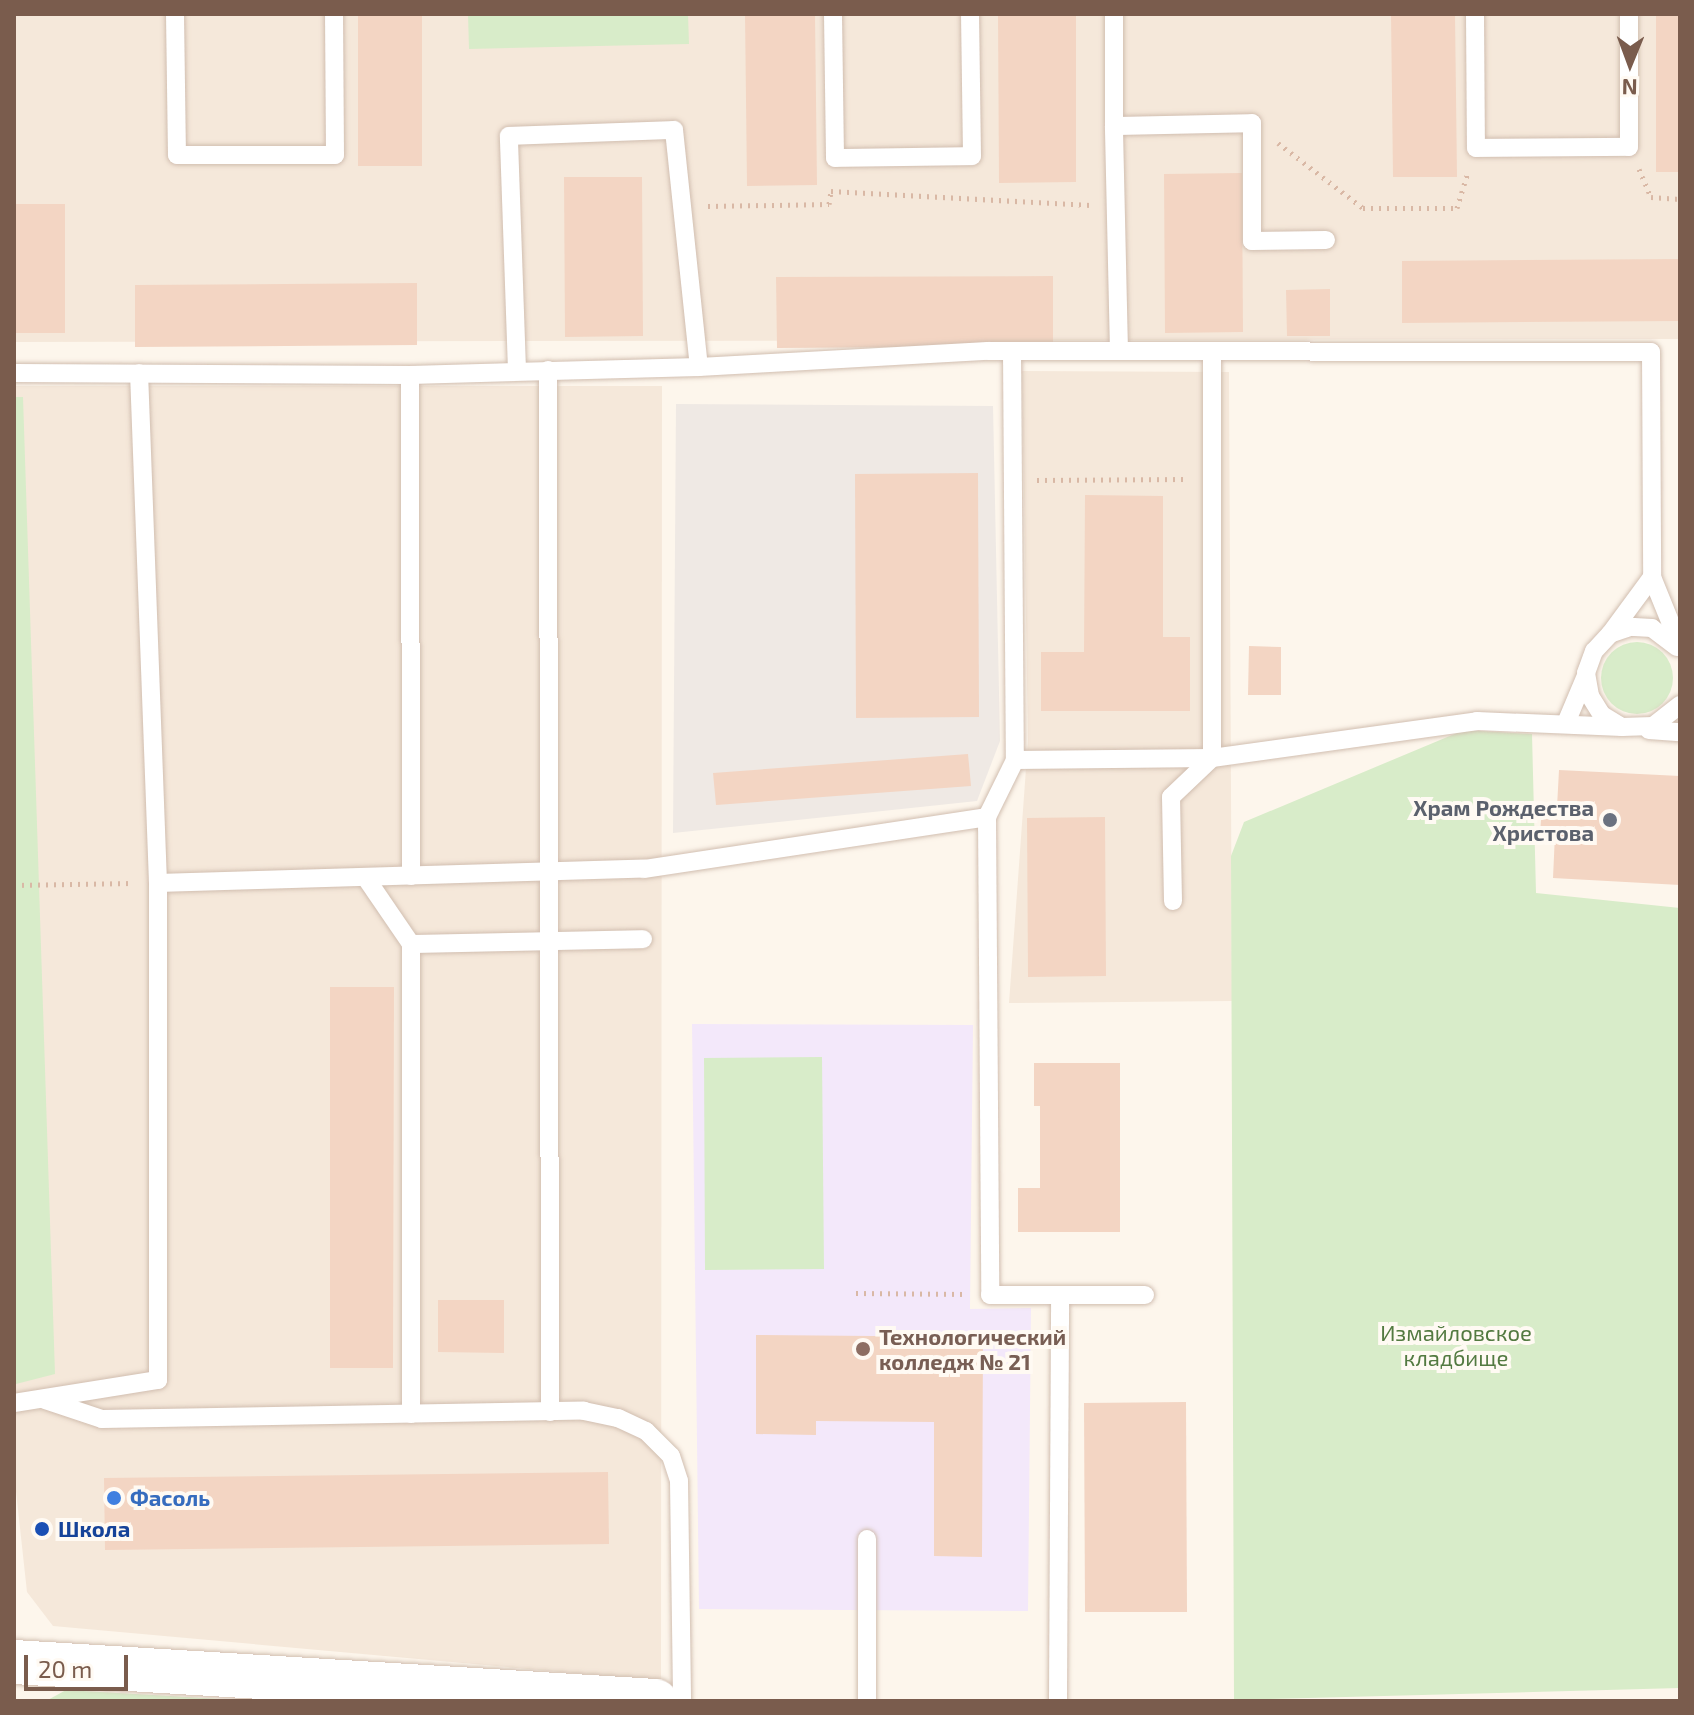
<!DOCTYPE html>
<meta charset="utf-8">
<style>
body{margin:0}
#map{position:relative;width:1694px;height:1715px;overflow:hidden;background:#fdf6ec;font-family:"Exo 2",sans-serif}
div>[style]{position:absolute}
[style*='--x']{left:calc(var(--x)*1px);top:calc(var(--y)*1px);width:calc(var(--w)*1px);rotate:calc(var(--a)*1deg)}
.residential>*{inset:0;background:#f5e8da}
.industrial>*{inset:0;background:#efe9e4}
.education>*{inset:0;background:#f3e8fa}
.green>*{inset:0;background:#d8ecc9}
.round{border-radius:50%}
.building>*{inset:0;background:#f3d5c3}
.path>*{height:5px;margin-top:-2.5px;transform-origin:0;background:repeating-linear-gradient(90deg,#d9b8a5 0 2px,transparent 0 8px)}
.roads{filter:drop-shadow(0 0 2px #d1beb0) drop-shadow(0 0 2px #d1beb0)}
.lane>*{height:18px;margin:-9px;padding:0 9px;transform-origin:9px;border-radius:9px;background:#fff}
.secondary>*{height:44px;margin:-22px;padding:0 22px;transform-origin:22px;border-radius:22px;background:#fff}
.dots>*{width:22px;height:22px;translate:-50% -50%;box-sizing:border-box;border:4px solid #fffaf3;border-radius:50%}
span{translate:-50% -50%;white-space:nowrap;text-align:center;line-height:1.15;-webkit-text-stroke:8px #fffaf3;paint-order:stroke}
.worship-label{font-size:22px;color:#5b616d;font-weight:700}
.right{translate:-100% -50%;text-align:right}
.park-label{font-size:22px;color:#537a41}
.education-label{font-size:22px;color:#785e54;font-weight:700}
.left{translate:0 -50%;text-align:left}
.shop-label{font-size:22px;color:#366cbe;font-weight:700}
.transit-label{font-size:22px;color:#164399;font-weight:700}
.frame{position:absolute;inset:0;border:16px solid #7a5c4d;pointer-events:none}
.north{position:absolute;left:1590px;top:24px;width:80px;height:80px;-webkit-text-stroke:6px #fffaf3;paint-order:stroke;rotate:181deg;font-size:22px;font-weight:700;line-height:32px;text-align:center;color:#7a5c4d}
.north::after{content:'';display:block;margin:auto;width:28px;height:36px;background:#7a5c4d;clip-path:polygon(50% 0,100% 100%,50% 72%,0 100%)}
.scale{position:absolute;left:24px;top:1655px;width:104px;height:36px;box-sizing:border-box;border:4px solid #7a5c4d;border-top:0;padding-left:10px;font-size:24px;line-height:28px;white-space:nowrap;color:#7a5c4d;-webkit-text-stroke:6px #fffaf3;paint-order:stroke}
</style>
<div id="map">
<div class="residential">
<i style="clip-path:polygon(14px 14px,1680px 14px,1680px 339px,14px 342px)"></i>
<i style="clip-path:polygon(1022px 371px,1229px 372px,1232px 1001px,1009px 1003px,1028px 741px)"></i>
<i style="clip-path:polygon(14px 386px,662px 386px,661px 1681px,53px 1626px,27px 1592px,14px 1473px)"></i>
</div>
<div class="industrial">
<i style="clip-path:polygon(676px 404px,993px 406px,1000px 741px,977px 801px,673px 833px)"></i>
</div>
<div class="education">
<i style="clip-path:polygon(692px 1024px,973px 1025px,970px 1309px,1031px 1308px,1028px 1611px,699px 1609px)"></i>
</div>
<div class="green">
<i style="clip-path:polygon(468px 14px,688px 14px,689px 44px,469px 49px)"></i>
<i style="clip-path:polygon(14px 397px,23px 397px,55px 1374px,16px 1384px)"></i>
<i class="round" style="left:1601px;top:642px;width:72px;height:72px"></i>
<i style="clip-path:polygon(1464px 730px,1532px 734px,1536px 893px,1680px 908px,1680px 1688px,1234px 1700px,1231px 856px,1244px 822px)"></i>
<i style="clip-path:polygon(822px 1057px,824px 1269px,705px 1270px,704px 1058px)"></i>
<i style="clip-path:polygon(66px 1690px,258px 1701px,46px 1701px)"></i>
</div>
<div class="building">
<i style="clip-path:polygon(358px 14px,422px 14px,422px 166px,358px 166px)"></i>
<i style="clip-path:polygon(745px 14px,815px 14px,817px 185px,747px 186px)"></i>
<i style="clip-path:polygon(998px 14px,1076px 14px,1076px 182px,999px 183px)"></i>
<i style="clip-path:polygon(1391px 14px,1455px 14px,1457px 177px,1393px 177px)"></i>
<i style="clip-path:polygon(1656px 14px,1680px 14px,1680px 172px,1656px 172px)"></i>
<i style="clip-path:polygon(1242px 173px,1243px 332px,1165px 333px,1164px 174px)"></i>
<i style="clip-path:polygon(564px 177px,642px 177px,643px 336px,565px 337px)"></i>
<i style="clip-path:polygon(14px 204px,65px 204px,65px 333px,14px 333px)"></i>
<i style="clip-path:polygon(1680px 259px,1680px 321px,1402px 323px,1402px 261px)"></i>
<i style="clip-path:polygon(1053px 276px,1053px 346px,777px 348px,776px 277px)"></i>
<i style="clip-path:polygon(417px 283px,417px 345px,135px 347px,135px 285px)"></i>
<i style="clip-path:polygon(1330px 289px,1330px 336px,1287px 336px,1286px 290px)"></i>
<i style="clip-path:polygon(978px 473px,979px 717px,856px 718px,855px 474px)"></i>
<i style="clip-path:polygon(1085px 495px,1163px 496px,1163px 637px,1190px 637px,1190px 711px,1041px 711px,1041px 652px,1084px 652px)"></i>
<i style="clip-path:polygon(1249px 646px,1281px 647px,1281px 695px,1248px 695px)"></i>
<i style="clip-path:polygon(968px 754px,971px 786px,716px 805px,713px 773px)"></i>
<i style="clip-path:polygon(1559px 770px,1680px 776px,1680px 885px,1553px 878px,1555px 834px,1540px 834px,1542px 806px,1557px 807px)"></i>
<i style="clip-path:polygon(1105px 817px,1106px 976px,1028px 977px,1027px 818px)"></i>
<i style="clip-path:polygon(330px 987px,394px 987px,393px 1368px,330px 1368px)"></i>
<i style="clip-path:polygon(1034px 1063px,1120px 1063px,1120px 1232px,1018px 1232px,1018px 1188px,1040px 1188px,1040px 1106px,1034px 1106px)"></i>
<i style="clip-path:polygon(438px 1300px,504px 1300px,504px 1353px,438px 1352px)"></i>
<i style="clip-path:polygon(756px 1335px,983px 1337px,982px 1557px,934px 1556px,934px 1422px,816px 1421px,816px 1435px,756px 1434px)"></i>
<i style="clip-path:polygon(1186px 1402px,1187px 1612px,1085px 1612px,1084px 1403px)"></i>
<i style="clip-path:polygon(608px 1472px,609px 1544px,105px 1550px,104px 1478px)"></i>
</div>
<div class="path">
<i style="--x:1278;--y:143;--w:107;--a:37.4"></i>
<i style="--x:1363;--y:208;--w:94;--a:0"></i>
<i style="--x:1457;--y:208;--w:37;--a:-73"></i>
<i style="--x:1639;--y:169;--w:30;--a:67"></i>
<i style="--x:1651;--y:197;--w:29;--a:4"></i>
<i style="--x:831;--y:191;--w:260;--a:3.1"></i>
<i style="--x:708;--y:206;--w:121;--a:-0.9"></i>
<i style="--x:829;--y:204;--w:13;--a:-81"></i>
<i style="--x:1037;--y:480;--w:150;--a:-0.4"></i>
<i style="--x:14;--y:885;--w:119;--a:-1"></i>
<i style="--x:856;--y:1293;--w:111;--a:0.5"></i>
</div>
<div class="roads">
<div class="lane">
<i style="--x:175;--y:14;--w:141;--a:89.2"></i>
<i style="--x:177;--y:155;--w:158;--a:0"></i>
<i style="--x:335;--y:155;--w:141;--a:-90.4"></i>
<i style="--x:833;--y:14;--w:144;--a:89.2"></i>
<i style="--x:835;--y:158;--w:137;--a:-0.8"></i>
<i style="--x:972;--y:156;--w:142;--a:-90.8"></i>
<i style="--x:1114;--y:14;--w:112;--a:90"></i>
<i style="--x:1475;--y:14;--w:134;--a:89.6"></i>
<i style="--x:1476;--y:148;--w:153;--a:-0.4"></i>
<i style="--x:1629;--y:147;--w:133;--a:-90"></i>
<i style="--x:1012;--y:351;--w:409;--a:89.6"></i>
<i style="--x:1015;--y:760;--w:64;--a:116.2"></i>
<i style="--x:987;--y:817;--w:478;--a:89.6"></i>
<i style="--x:990;--y:1295;--w:155;--a:0"></i>
<i style="--x:1119;--y:351;--w:225;--a:-91.3"></i>
<i style="--x:1114;--y:126;--w:138;--a:-1.2"></i>
<i style="--x:1252;--y:123;--w:118;--a:90"></i>
<i style="--x:1252;--y:241;--w:74;--a:-0.8"></i>
<i style="--x:517;--y:370;--w:234;--a:-92"></i>
<i style="--x:509;--y:136;--w:165;--a:-2.1"></i>
<i style="--x:674;--y:130;--w:238;--a:84"></i>
<i style="--x:548;--y:370;--w:1042;--a:89.89"></i>
<i style="--x:14;--y:373;--w:396;--a:0.3"></i>
<i style="--x:410;--y:375;--w:289;--a:-1.6"></i>
<i style="--x:699;--y:367;--w:289;--a:-3.2"></i>
<i style="--x:988;--y:351;--w:663;--a:0.09"></i>
<i style="--x:1651;--y:352;--w:225;--a:89.7"></i>
<i style="--x:1652;--y:577;--w:74;--a:67.9"></i>
<i style="--x:410;--y:375;--w:501;--a:89.89"></i>
<i style="--x:1610;--y:634;--w:71;--a:-53.6"></i>
<i style="--x:1677;--y:647;--w:31;--a:-143"></i>
<i style="--x:1652;--y:628;--w:22;--a:-177"></i>
<i style="--x:1630;--y:627;--w:21;--a:161"></i>
<i style="--x:1610;--y:634;--w:23;--a:133"></i>
<i style="--x:1594;--y:651;--w:23;--a:110"></i>
<i style="--x:1586;--y:673;--w:23;--a:80"></i>
<i style="--x:1590;--y:696;--w:22;--a:58"></i>
<i style="--x:1602;--y:715;--w:23;--a:31"></i>
<i style="--x:1622;--y:727;--w:31;--a:-2"></i>
<i style="--x:1653;--y:726;--w:34;--a:-38"></i>
<i style="--x:1566;--y:723;--w:49;--a:-67.1"></i>
<i style="--x:1649;--y:730;--w:31;--a:4"></i>
<i style="--x:1015;--y:760;--w:197;--a:-0.6"></i>
<i style="--x:1212;--y:758;--w:268;--a:-7.9"></i>
<i style="--x:1477;--y:721;--w:145;--a:2.4"></i>
<i style="--x:366;--y:878;--w:80;--a:55.7"></i>
<i style="--x:411;--y:944;--w:470;--a:90"></i>
<i style="--x:158;--y:883;--w:486;--a:-1.7"></i>
<i style="--x:644;--y:869;--w:347;--a:-8.6"></i>
<i style="--x:1173;--y:901;--w:104;--a:-91.1"></i>
<i style="--x:1171;--y:797;--w:57;--a:-43.6"></i>
<i style="--x:1212;--y:758;--w:406;--a:-90"></i>
<i style="--x:411;--y:944;--w:232;--a:-1.2"></i>
<i style="--x:45;--y:1400;--w:60;--a:18.4"></i>
<i style="--x:102;--y:1419;--w:482;--a:-1"></i>
<i style="--x:584;--y:1411;--w:35;--a:12"></i>
<i style="--x:618;--y:1418;--w:31;--a:25"></i>
<i style="--x:646;--y:1431;--w:35;--a:45"></i>
<i style="--x:671;--y:1456;--w:26;--a:72"></i>
<i style="--x:679;--y:1481;--w:220;--a:89.2"></i>
<i style="--x:14;--y:1403;--w:146;--a:-9.1"></i>
<i style="--x:158;--y:1380;--w:497;--a:-90"></i>
<i style="--x:158;--y:883;--w:510;--a:-92.13"></i>
<i style="--x:867;--y:1701;--w:162;--a:-90"></i>
<i style="--x:1058;--y:1701;--w:406;--a:-89.7"></i>
</div>
<div class="secondary">
<i style="--x:14;--y:1662;--w:643;--a:3.48"></i>
</div>
</div>
<div class="dots">
<i style="left:1610px;top:820px;background:#6b7280"></i>
<i style="left:863px;top:1349px;background:#8d6e63"></i>
<i style="left:114px;top:1498px;background:#3f7fe0"></i>
<i style="left:42px;top:1529px;background:#1a4fb4"></i>
</div>
<div class="worship-label">
<span class="right" style="left:1594px;top:820px">Храм Рождества<br>Христова</span>
</div>
<div class="park-label">
<span style="left:1456px;top:1345px">Измайловское<br>кладбище</span>
</div>
<div class="education-label">
<span class="left" style="left:879px;top:1349px">Технологический<br>колледж № 21</span>
</div>
<div class="shop-label">
<span class="left" style="left:130px;top:1498px">Фасоль</span>
</div>
<div class="transit-label">
<span class="left" style="left:58px;top:1529px">Школа</span>
</div>
<div class="frame"></div>
<div class="north">N</div>
<div class="scale">20 m</div>
</div>
